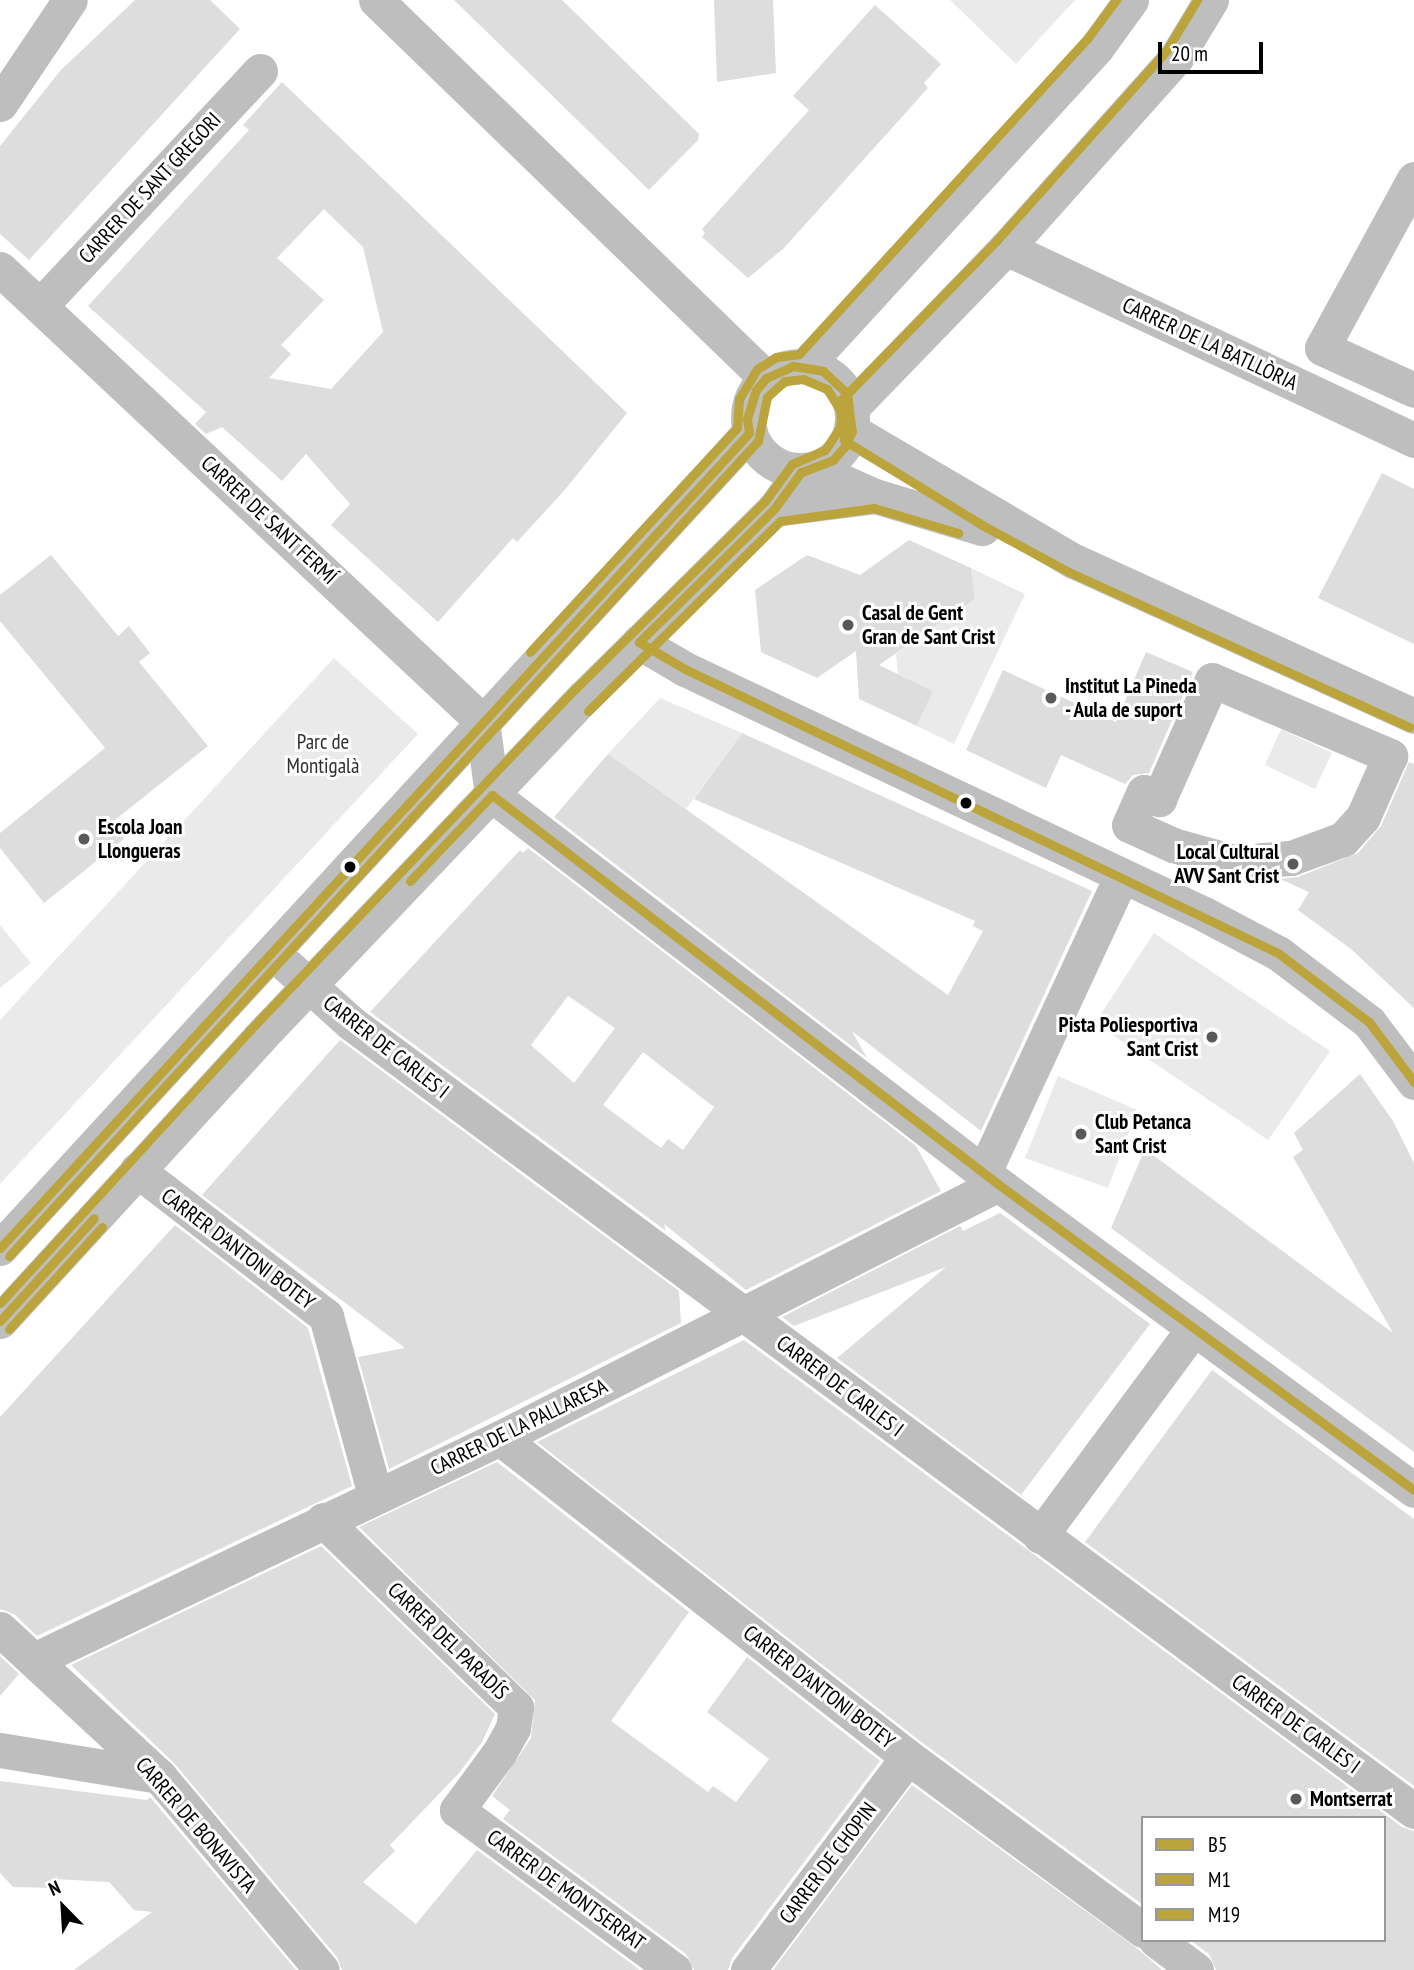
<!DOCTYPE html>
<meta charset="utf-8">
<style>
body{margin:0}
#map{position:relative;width:1414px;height:1970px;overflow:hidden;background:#fff;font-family:"PT Sans Narrow",sans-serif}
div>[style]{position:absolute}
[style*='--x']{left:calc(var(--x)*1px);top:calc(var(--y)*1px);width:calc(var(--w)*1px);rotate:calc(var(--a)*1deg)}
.green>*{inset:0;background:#eaeaea}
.building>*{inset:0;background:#ddd}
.minor>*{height:35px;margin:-17.5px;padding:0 17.5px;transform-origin:17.5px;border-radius:17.5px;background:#bebebe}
.minor>.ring{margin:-17.5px;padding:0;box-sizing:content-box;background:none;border:35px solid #bebebe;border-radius:50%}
.bus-1>*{height:9px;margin:-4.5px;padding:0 4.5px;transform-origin:4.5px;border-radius:4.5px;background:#bba43b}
.bus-2>*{height:9px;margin:-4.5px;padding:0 4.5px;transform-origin:4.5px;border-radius:4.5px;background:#bba43b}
.bus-3>*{height:9px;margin:-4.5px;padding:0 4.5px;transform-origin:4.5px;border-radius:4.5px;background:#bba43b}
.dots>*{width:19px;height:19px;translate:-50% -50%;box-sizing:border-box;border:4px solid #fff;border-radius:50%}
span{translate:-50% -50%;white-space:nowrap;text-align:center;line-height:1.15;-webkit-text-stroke:6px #fff;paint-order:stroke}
.street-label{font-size:21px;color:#000}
.poi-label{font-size:21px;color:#000;font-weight:700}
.left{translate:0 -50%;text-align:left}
.right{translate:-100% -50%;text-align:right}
.park-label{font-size:21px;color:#303030}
.legend{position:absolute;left:1141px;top:1816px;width:245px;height:126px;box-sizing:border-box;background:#fff;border:2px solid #999;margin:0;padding:9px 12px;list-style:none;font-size:21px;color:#000}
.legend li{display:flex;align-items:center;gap:14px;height:35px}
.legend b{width:35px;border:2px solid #999}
.north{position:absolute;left:28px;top:1872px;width:70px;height:70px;-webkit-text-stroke:5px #fff;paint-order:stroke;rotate:336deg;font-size:19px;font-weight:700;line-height:28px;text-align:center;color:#000}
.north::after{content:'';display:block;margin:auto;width:24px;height:32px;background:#000;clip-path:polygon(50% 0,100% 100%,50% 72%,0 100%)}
.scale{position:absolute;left:1158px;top:42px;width:105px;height:32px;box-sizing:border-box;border:4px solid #000;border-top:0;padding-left:9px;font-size:21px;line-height:24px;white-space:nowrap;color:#000;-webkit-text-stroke:5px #fff;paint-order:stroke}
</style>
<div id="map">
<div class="green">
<i style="clip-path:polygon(950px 0,1075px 0,1016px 64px)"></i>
<i style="clip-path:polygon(971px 568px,1025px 594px,954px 744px,917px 726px,933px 691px,898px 674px,896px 654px,975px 599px)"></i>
<i style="clip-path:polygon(334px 658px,418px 734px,0 1184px,0 1020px)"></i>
<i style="clip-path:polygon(660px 698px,742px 733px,686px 809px,608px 754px)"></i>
<i style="clip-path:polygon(1281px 729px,1332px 753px,1315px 789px,1265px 765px)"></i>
<i style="clip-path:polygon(0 925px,31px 963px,0 988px)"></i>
<i style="clip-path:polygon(1154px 933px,1330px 1051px,1268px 1140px,1095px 1023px)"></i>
<i style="clip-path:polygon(1058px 1076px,1137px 1110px,1108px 1188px,1025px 1158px)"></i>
</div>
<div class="building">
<i style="clip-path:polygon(135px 0,210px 0,240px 29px,29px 260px,0 234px,0 146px,61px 70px)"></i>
<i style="clip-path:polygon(454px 0,562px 0,699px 134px,698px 140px,649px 190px)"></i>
<i style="clip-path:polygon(714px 0,773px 0,776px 73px,717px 82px)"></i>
<i style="clip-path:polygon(875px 5px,941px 64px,924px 83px,928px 88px,784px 248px,748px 278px,702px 237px,705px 233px,702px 229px,809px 110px,793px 96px)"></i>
<i style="clip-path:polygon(evenodd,282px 82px,627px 413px,563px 492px,517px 542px,513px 538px,438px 622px,331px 525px,350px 504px,306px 454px,282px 481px,222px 427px,206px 434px,195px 424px,206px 412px,88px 306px,249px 130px,243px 125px,282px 82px,324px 209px,363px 247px,383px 332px,331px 389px,269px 378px,291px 354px,281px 345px,324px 300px,277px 258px,324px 209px)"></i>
<i style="clip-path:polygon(1382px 473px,1414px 489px,1414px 644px,1318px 598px)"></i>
<i style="clip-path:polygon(909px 540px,971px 568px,975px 599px,879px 665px,933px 691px,917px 726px,859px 699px,856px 651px,817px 678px,761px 652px,755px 590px,807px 555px,860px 575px)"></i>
<i style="clip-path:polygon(51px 555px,118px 636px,129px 626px,150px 653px,139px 662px,208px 746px,111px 823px,124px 839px,44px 903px,0 848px,0 833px,105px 748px,0 621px,0 595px)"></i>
<i style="clip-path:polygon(1146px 652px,1193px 672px,1149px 773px,1133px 775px,1125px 784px,1061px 755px,1046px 788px,966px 750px,1003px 670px,1116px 722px)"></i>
<i style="clip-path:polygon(742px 733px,1092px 891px,981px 1131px,852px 1031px,867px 1058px,554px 817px,608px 754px,948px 995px,983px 931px,973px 926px,975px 921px,694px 799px)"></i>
<i style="clip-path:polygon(1409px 762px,1414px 764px,1414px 1008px,1351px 949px,1298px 910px,1309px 892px,1280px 879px,1298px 877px,1358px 853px,1381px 826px)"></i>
<i style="clip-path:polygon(evenodd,528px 848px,916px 1146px,941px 1191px,746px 1290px,664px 1224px,666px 1231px,370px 1012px,520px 850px,523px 853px,528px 848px,568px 996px,615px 1028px,574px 1083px,531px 1045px,568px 996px,528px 848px,643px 1052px,714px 1107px,683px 1150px,668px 1139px,661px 1148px,603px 1105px,643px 1052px)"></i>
<i style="clip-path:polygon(340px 1040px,679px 1291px,681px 1323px,389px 1469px,358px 1357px,405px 1348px,202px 1195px)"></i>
<i style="clip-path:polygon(1360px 1074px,1393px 1121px,1414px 1163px,1414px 1452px,1111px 1228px,1145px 1149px,1393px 1333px,1293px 1157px,1303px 1150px,1294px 1133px)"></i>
<i style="clip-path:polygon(1000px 1213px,1150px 1324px,1021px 1495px,837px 1358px,946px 1267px,794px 1326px,782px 1317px,960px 1226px,963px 1231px)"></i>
<i style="clip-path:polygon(175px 1225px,308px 1328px,352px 1486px,37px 1636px,14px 1614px,0 1609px,0 1417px)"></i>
<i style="clip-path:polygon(744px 1340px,1402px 1827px,1414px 1831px,1414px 1970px,1216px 1970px,1209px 1954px,1190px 1940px,1384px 1940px,1384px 1818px,1143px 1818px,1143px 1905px,920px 1741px,537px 1442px)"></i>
<i style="clip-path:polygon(1212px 1370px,1414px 1519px,1414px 1786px,1085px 1542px)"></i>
<i style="clip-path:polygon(497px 1462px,689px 1612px,611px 1721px,708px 1792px,713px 1786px,736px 1802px,769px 1759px,707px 1712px,747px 1657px,880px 1761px,732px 1958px,728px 1970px,694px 1970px,686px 1954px,503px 1819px,510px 1810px,492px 1796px,531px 1738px,535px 1700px,359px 1527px)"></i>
<i style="clip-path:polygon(321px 1546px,495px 1714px,482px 1742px,460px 1772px,390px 1845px,395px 1851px,363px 1882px,416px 1924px,477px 1850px,640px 1970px,342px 1970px,337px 1957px,174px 1763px,71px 1665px)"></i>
<i style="clip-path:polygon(0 1656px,19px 1674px,0 1696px)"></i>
<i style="clip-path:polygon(0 1781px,147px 1800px,150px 1797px,296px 1970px,74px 1970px,152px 1912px,134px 1910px,109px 1882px,54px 1879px,54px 1888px,13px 1887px,0 1873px)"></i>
<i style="clip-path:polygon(912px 1785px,1138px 1949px,1162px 1970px,773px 1970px)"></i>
</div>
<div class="minor">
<i style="--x:376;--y:0;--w:543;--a:44.1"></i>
<i style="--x:0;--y:104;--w:125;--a:-56.1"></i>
<i style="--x:1414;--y:179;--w:192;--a:118.6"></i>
<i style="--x:1322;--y:348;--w:101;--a:24.5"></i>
<i style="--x:1006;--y:248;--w:451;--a:25.2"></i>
<i style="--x:0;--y:269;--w:661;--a:43.16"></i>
<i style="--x:482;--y:721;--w:75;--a:82.3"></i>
<i style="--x:40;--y:306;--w:322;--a:-46.9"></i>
<i class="ring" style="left:748px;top:366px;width:69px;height:69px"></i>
<i style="--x:805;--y:366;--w:432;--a:-47.5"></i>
<i style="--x:1097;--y:47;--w:58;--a:-54.1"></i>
<i style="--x:852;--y:407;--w:221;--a:-45.9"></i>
<i style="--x:1006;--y:248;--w:255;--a:-48.2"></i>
<i style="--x:1176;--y:58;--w:68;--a:-58.9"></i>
<i style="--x:852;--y:431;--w:257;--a:30.4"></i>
<i style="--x:1074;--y:561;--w:374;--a:24.5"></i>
<i style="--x:814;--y:469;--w:67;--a:23.9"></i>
<i style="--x:875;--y:496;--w:112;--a:16.7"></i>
<i style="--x:774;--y:509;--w:102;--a:-7.3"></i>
<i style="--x:639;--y:642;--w:53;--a:30.4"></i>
<i style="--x:685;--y:669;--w:574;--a:25.27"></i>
<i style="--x:1204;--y:914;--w:84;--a:27.8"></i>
<i style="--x:1278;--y:953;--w:114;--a:37.2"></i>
<i style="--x:1369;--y:1022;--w:75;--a:53.1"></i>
<i style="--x:1212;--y:680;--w:194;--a:23.1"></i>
<i style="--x:1390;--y:756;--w:67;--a:113.9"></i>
<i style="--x:1363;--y:817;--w:30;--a:132"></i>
<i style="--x:1343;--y:839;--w:55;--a:159.9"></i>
<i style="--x:1291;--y:858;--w:29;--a:176"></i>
<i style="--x:1262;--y:860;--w:10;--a:127"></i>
<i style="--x:1256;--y:868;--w:86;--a:-164.5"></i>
<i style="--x:1173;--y:845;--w:48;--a:-155.6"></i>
<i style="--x:1129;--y:825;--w:36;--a:-66"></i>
<i style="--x:1144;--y:792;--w:17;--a:25"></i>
<i style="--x:1159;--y:799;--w:130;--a:-66"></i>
<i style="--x:492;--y:795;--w:638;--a:37.55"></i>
<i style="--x:998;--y:1184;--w:516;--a:36.34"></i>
<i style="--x:273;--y:953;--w:105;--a:41.9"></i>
<i style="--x:351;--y:1023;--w:1323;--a:36.55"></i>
<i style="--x:137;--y:1170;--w:239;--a:37.7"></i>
<i style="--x:326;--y:1316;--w:186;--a:74.7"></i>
<i style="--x:985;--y:1170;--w:323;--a:-65.1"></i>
<i style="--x:0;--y:1248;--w:1107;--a:-47.42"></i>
<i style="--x:0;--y:1321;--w:384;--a:-47.5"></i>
<i style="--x:259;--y:1038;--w:471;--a:-46.4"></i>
<i style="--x:584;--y:697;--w:267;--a:-44.7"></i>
<i style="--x:774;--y:509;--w:46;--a:-53.9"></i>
<i style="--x:500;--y:1438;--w:518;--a:38.02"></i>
<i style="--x:908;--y:1757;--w:292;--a:36.4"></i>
<i style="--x:323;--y:1520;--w:269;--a:44.1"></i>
<i style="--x:516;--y:1707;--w:21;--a:98"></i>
<i style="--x:513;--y:1728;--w:29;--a:119"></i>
<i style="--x:499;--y:1753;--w:71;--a:126.4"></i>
<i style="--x:457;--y:1810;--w:270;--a:36.4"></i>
<i style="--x:1040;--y:1536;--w:259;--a:-53.5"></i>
<i style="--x:0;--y:1629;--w:217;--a:42.8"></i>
<i style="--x:159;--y:1776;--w:253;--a:50"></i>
<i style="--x:34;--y:1660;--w:516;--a:-25.47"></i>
<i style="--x:500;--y:1438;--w:559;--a:-27.02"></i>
<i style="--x:0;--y:1750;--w:161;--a:9.3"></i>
<i style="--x:1156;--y:1940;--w:50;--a:36.9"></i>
<i style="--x:748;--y:1970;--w:266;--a:-53.1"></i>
</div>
<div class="bus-1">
<i style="--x:410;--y:881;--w:119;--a:-46.4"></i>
<i style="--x:492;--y:795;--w:638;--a:37.55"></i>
<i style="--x:998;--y:1184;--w:516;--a:36.34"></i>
<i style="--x:0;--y:1248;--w:1107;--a:-47.42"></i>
<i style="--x:749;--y:433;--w:14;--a:-98"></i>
<i style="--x:747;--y:419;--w:30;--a:-73"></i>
<i style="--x:756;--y:390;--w:16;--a:-50"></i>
<i style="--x:766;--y:378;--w:30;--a:-24"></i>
<i style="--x:793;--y:366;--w:30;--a:9"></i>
<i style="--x:823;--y:371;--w:33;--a:43"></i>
<i style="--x:847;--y:393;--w:38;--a:83"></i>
<i style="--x:852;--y:431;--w:17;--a:115"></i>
<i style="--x:845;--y:446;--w:18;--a:131"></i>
<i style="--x:833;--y:460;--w:34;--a:159"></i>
<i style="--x:801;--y:472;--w:46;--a:126.1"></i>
<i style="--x:774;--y:509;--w:190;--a:135.4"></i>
<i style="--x:639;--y:642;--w:53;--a:30.4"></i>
<i style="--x:685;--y:669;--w:657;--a:25.59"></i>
<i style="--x:1278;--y:953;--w:114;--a:37.2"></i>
<i style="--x:1369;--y:1022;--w:75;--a:53.1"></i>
<i style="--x:0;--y:1321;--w:139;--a:-47.6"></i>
</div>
<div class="bus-2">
<i style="--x:588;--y:711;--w:270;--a:-44.7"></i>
<i style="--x:780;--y:521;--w:95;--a:-7.9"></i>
<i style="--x:874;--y:508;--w:88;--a:16.6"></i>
<i style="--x:9;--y:1256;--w:1107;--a:-47.42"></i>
<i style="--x:758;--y:441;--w:45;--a:-78.4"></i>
<i style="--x:767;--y:397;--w:24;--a:-42"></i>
<i style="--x:785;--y:381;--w:18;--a:-6"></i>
<i style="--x:803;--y:379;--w:26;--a:23"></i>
<i style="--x:827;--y:389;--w:25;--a:58"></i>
<i style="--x:840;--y:410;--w:30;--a:82"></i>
<i style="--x:844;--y:440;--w:162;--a:31.6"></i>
<i style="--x:982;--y:525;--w:99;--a:28.4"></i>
<i style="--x:1069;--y:572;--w:374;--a:24.5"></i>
<i style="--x:9;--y:1329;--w:138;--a:-47.6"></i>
</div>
<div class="bus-3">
<i style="--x:530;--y:652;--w:305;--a:-47.3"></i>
<i style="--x:737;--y:428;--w:29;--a:-86"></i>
<i style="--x:739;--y:399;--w:35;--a:-59"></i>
<i style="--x:757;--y:369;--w:22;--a:-32"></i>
<i style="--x:776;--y:357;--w:23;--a:-7"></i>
<i style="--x:799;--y:354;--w:427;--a:-47.6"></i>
<i style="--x:1087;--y:39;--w:49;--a:-53.4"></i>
<i style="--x:0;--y:1303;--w:370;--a:-47.5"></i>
<i style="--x:250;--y:1030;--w:471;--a:-46.4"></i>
<i style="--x:575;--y:689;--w:267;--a:-44.7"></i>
<i style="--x:765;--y:501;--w:46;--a:-53.9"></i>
<i style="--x:792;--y:464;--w:36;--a:-23"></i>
<i style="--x:825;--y:450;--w:27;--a:-57"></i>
<i style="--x:840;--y:427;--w:28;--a:-86"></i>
<i style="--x:842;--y:399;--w:222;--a:-45.7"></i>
<i style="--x:997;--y:240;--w:254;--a:-48.2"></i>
<i style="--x:1166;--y:51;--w:60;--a:-58.7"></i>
</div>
<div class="dots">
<i style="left:848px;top:625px;background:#595959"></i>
<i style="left:1051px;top:698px;background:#595959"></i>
<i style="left:966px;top:803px;background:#000"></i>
<i style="left:84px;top:839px;background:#595959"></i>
<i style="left:1293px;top:864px;background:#595959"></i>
<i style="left:350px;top:867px;background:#000"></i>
<i style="left:1212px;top:1037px;background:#595959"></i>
<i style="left:1081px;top:1134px;background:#595959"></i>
<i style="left:1296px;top:1799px;background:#595959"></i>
</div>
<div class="street-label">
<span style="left:150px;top:188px;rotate:-47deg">CARRER DE SANT GREGORI</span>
<span style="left:1210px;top:344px;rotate:25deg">CARRER DE LA BATLLÒRIA</span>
<span style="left:269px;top:520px;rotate:43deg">CARRER DE SANT FERMÍ</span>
<span style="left:386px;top:1047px;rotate:38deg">CARRER DE CARLES I</span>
<span style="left:238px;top:1249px;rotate:37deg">CARRER D'ANTONI BOTEY</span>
<span style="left:840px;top:1386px;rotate:37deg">CARRER DE CARLES I</span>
<span style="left:519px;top:1427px;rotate:-26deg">CARRER DE LA PALLARESA</span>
<span style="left:448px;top:1641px;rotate:44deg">CARRER DEL PARADÍS</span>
<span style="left:819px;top:1687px;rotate:38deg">CARRER D'ANTONI BOTEY</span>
<span style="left:1296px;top:1724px;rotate:36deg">CARRER DE CARLES I</span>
<span style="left:196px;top:1825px;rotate:49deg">CARRER DE BONAVISTA</span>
<span style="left:828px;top:1863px;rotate:-53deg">CARRER DE CHOPIN</span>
<span style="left:566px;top:1890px;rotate:36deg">CARRER DE MONTSERRAT</span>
</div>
<div class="poi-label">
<span class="left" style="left:862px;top:625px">Casal de Gent<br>Gran de Sant Crist</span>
<span class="left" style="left:1065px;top:698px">Institut La Pineda<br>- Aula de suport</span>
<span class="left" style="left:98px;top:839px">Escola Joan<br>Llongueras</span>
<span class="right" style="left:1279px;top:864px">Local Cultural<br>AVV Sant Crist</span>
<span class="right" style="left:1198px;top:1037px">Pista Poliesportiva<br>Sant Crist</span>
<span class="left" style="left:1095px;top:1134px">Club Petanca<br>Sant Crist</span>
<span class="left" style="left:1310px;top:1799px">Montserrat</span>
</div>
<div class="park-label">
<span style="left:323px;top:754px">Parc de<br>Montigalà</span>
</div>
<ul class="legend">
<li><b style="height:9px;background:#bba43b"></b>B5</li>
<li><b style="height:9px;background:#bba43b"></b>M1</li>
<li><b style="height:9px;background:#bba43b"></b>M19</li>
</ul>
<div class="north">N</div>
<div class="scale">20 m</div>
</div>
